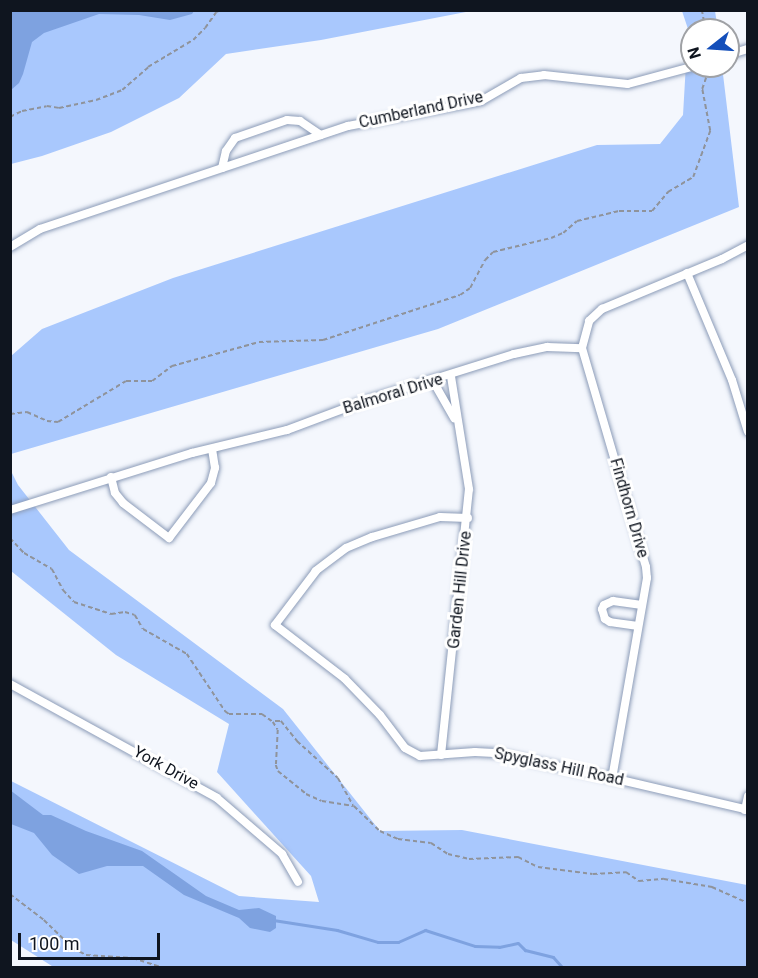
<!DOCTYPE html>
<style>
body{margin:0}
#map{position:relative;width:758px;height:978px;overflow:hidden;background:#f4f7fd;font-family:Roboto,sans-serif}
div>[style]{position:absolute}
[style*='--x']{left:calc(var(--x)*1px);top:calc(var(--y)*1px);width:calc(var(--w)*1px);rotate:calc(var(--a)*1deg)}
.green>*{inset:0;background:#a9c8fd}
.water>*{inset:0;background:#7ea2e0}
.stream>*{height:3px;margin:-1.5px;padding:0 1.5px;transform-origin:1.5px;border-radius:1.5px;background:#7ea2e0}
.path>*{height:1.5px;margin-top:-0.75px;transform-origin:0;background:repeating-linear-gradient(90deg,#8f939b 0 4.5px,transparent 0 7.5px)}
.roads{filter:drop-shadow(0 0 2px #8c9cb8) drop-shadow(0 0 2px #8c9cb8)}
.minor>*{height:8px;margin:-4px;padding:0 4px;transform-origin:4px;border-radius:4px;background:#fff}
span{translate:-50% -50%;white-space:nowrap;text-align:center;line-height:1.15;-webkit-text-stroke:6px #fff;paint-order:stroke}
.street-label{font-size:16px;color:#0f151f}
.frame{position:absolute;inset:0;border:12px solid #0f151f;pointer-events:none}
.north{position:absolute;left:680px;top:18px;width:60px;height:60px;box-sizing:border-box;background:#fff;border:2px solid #9fa1a5;border-radius:50%;rotate:253deg;font-size:16px;font-weight:700;line-height:24px;text-align:center;color:#0f151f}
.north::after{content:'';display:block;margin:auto;width:21px;height:27px;background:#134eba;clip-path:polygon(50% 0,100% 100%,50% 72%,0 100%)}
.scale{position:absolute;left:18px;top:933px;width:142px;height:27px;box-sizing:border-box;border:3px solid #0f151f;border-top:0;padding-left:8px;font-size:18px;line-height:21px;white-space:nowrap;color:#0f151f;-webkit-text-stroke:4px #fff;paint-order:stroke}
</style>
<div id="map">
<div class="green">
<i style="clip-path:polygon(10px 11px,471px 11px,321px 40px,226px 54px,179px 98px,111px 132px,42px 156px,11px 164px)"></i>
<i style="clip-path:polygon(682px 11px,715px 11px,718px 30px,692px 30px,692px 66px,722px 66px,739px 207px,438px 329px,11px 454px,11px 356px,42px 329px,173px 278px,597px 145px,660px 144px,683px 115px,688px 29px)"></i>
<i style="clip-path:polygon(11px 471px,18px 485px,69px 550px,283px 709px,380px 831px,462px 830px,747px 885px,747px 967px,55px 968px,11px 940px,11px 781px,239px 896px,319px 902px,311px 876px,217px 772px,229px 724px,116px 655px,11px 571px)"></i>
</div>
<div class="water">
<i style="clip-path:polygon(11px 10px,194px 10px,194px 11px,192px 14px,170px 20px,139px 15px,99px 14px,44px 33px,32px 42px,23px 74px,19px 83px,11px 90px)"></i>
<i style="clip-path:polygon(10px 790px,43px 815px,51px 815px,86px 831px,142px 851px,206px 896px,239px 910px,259px 908px,276px 916px,276px 928px,270px 932px,250px 928px,239px 918px,184px 895px,143px 866px,107px 866px,79px 874px,52px 855px,34px 833px,11px 824px)"></i>
</div>
<div class="stream">
<i style="--x:273;--y:920;--w:65;--a:8.9"></i>
<i style="--x:337;--y:930;--w:43;--a:16.3"></i>
<i style="--x:378;--y:942;--w:20;--a:0"></i>
<i style="--x:398;--y:942;--w:30;--a:-24"></i>
<i style="--x:425;--y:930;--w:52;--a:17.7"></i>
<i style="--x:475;--y:946;--w:24;--a:2"></i>
<i style="--x:499;--y:947;--w:19;--a:-12"></i>
<i style="--x:518;--y:943;--w:10;--a:45"></i>
<i style="--x:525;--y:950;--w:29;--a:14"></i>
<i style="--x:553;--y:957;--w:15;--a:48"></i>
</div>
<div class="path">
<i style="--x:702;--y:10;--w:20;--a:79"></i>
<i style="--x:10;--y:117;--w:13;--a:-27"></i>
<i style="--x:22;--y:111;--w:25;--a:-11"></i>
<i style="--x:47;--y:106;--w:12;--a:9"></i>
<i style="--x:59;--y:108;--w:38;--a:-12"></i>
<i style="--x:96;--y:100;--w:28;--a:-21"></i>
<i style="--x:122;--y:90;--w:35;--a:-41"></i>
<i style="--x:148;--y:67;--w:52;--a:-31"></i>
<i style="--x:193;--y:40;--w:17;--a:-45"></i>
<i style="--x:205;--y:28;--w:19;--a:-55"></i>
<i style="--x:216;--y:12;--w:5;--a:-22"></i>
<i style="--x:10;--y:414;--w:17;--a:-7"></i>
<i style="--x:27;--y:412;--w:22;--a:24"></i>
<i style="--x:47;--y:421;--w:11;--a:5"></i>
<i style="--x:58;--y:422;--w:79;--a:-31.1"></i>
<i style="--x:126;--y:381;--w:26;--a:0"></i>
<i style="--x:152;--y:381;--w:25;--a:-37"></i>
<i style="--x:172;--y:366;--w:90;--a:-15.4"></i>
<i style="--x:259;--y:342;--w:64;--a:-1.8"></i>
<i style="--x:323;--y:340;--w:144;--a:-18.2"></i>
<i style="--x:460;--y:295;--w:12;--a:-35"></i>
<i style="--x:470;--y:288;--w:32;--a:-62"></i>
<i style="--x:485;--y:260;--w:11;--a:-45"></i>
<i style="--x:493;--y:252;--w:60;--a:-13.6"></i>
<i style="--x:551;--y:238;--w:13;--a:-23"></i>
<i style="--x:563;--y:233;--w:18;--a:-41"></i>
<i style="--x:577;--y:221;--w:43;--a:-13.4"></i>
<i style="--x:619;--y:211;--w:33;--a:0"></i>
<i style="--x:652;--y:211;--w:25;--a:-50"></i>
<i style="--x:668;--y:192;--w:29;--a:-31"></i>
<i style="--x:693;--y:177;--w:49;--a:-69.7"></i>
<i style="--x:710;--y:131;--w:43;--a:-100.8"></i>
<i style="--x:702;--y:89;--w:24;--a:-71"></i>
<i style="--x:10;--y:538;--w:21;--a:47"></i>
<i style="--x:24;--y:553;--w:32;--a:30"></i>
<i style="--x:52;--y:569;--w:24;--a:62"></i>
<i style="--x:63;--y:590;--w:16;--a:47"></i>
<i style="--x:74;--y:602;--w:39;--a:18"></i>
<i style="--x:111;--y:614;--w:14;--a:-8"></i>
<i style="--x:125;--y:612;--w:10;--a:17"></i>
<i style="--x:135;--y:615;--w:16;--a:60"></i>
<i style="--x:143;--y:629;--w:51;--a:29.6"></i>
<i style="--x:187;--y:654;--w:69;--a:56.3"></i>
<i style="--x:225;--y:711;--w:5;--a:37"></i>
<i style="--x:229;--y:714;--w:33;--a:0"></i>
<i style="--x:262;--y:714;--w:14;--a:36"></i>
<i style="--x:273;--y:722;--w:9;--a:58"></i>
<i style="--x:278;--y:730;--w:35;--a:93"></i>
<i style="--x:276;--y:765;--w:6;--a:72"></i>
<i style="--x:278;--y:771;--w:36;--a:39"></i>
<i style="--x:306;--y:794;--w:17;--a:24"></i>
<i style="--x:322;--y:801;--w:32;--a:9"></i>
<i style="--x:354;--y:806;--w:36;--a:44"></i>
<i style="--x:380;--y:831;--w:20;--a:24"></i>
<i style="--x:398;--y:839;--w:33;--a:7"></i>
<i style="--x:431;--y:843;--w:20;--a:33"></i>
<i style="--x:448;--y:854;--w:22;--a:13"></i>
<i style="--x:469;--y:859;--w:49;--a:-2.3"></i>
<i style="--x:518;--y:857;--w:22;--a:27"></i>
<i style="--x:538;--y:867;--w:55;--a:7.3"></i>
<i style="--x:593;--y:874;--w:33;--a:-3"></i>
<i style="--x:626;--y:872;--w:16;--a:35"></i>
<i style="--x:639;--y:881;--w:25;--a:-5"></i>
<i style="--x:664;--y:879;--w:49;--a:9.5"></i>
<i style="--x:712;--y:887;--w:39;--a:24"></i>
<i style="--x:275;--y:721;--w:6;--a:0"></i>
<i style="--x:281;--y:721;--w:26;--a:51"></i>
<i style="--x:297;--y:741;--w:55;--a:42.1"></i>
<i style="--x:338;--y:778;--w:31;--a:61"></i>
<i style="--x:10;--y:894;--w:43;--a:37.4"></i>
<i style="--x:44;--y:920;--w:40;--a:44"></i>
<i style="--x:73;--y:948;--w:15;--a:28"></i>
<i style="--x:86;--y:955;--w:47;--a:3.7"></i>
<i style="--x:133;--y:958;--w:33;--a:18"></i>
</div>
<div class="roads">
<div class="minor">
<i style="--x:728;--y:55;--w:21;--a:-17"></i>
<i style="--x:222;--y:168;--w:17;--a:-77"></i>
<i style="--x:226;--y:151;--w:16;--a:-55"></i>
<i style="--x:235;--y:138;--w:55;--a:-19.1"></i>
<i style="--x:287;--y:120;--w:13;--a:4"></i>
<i style="--x:300;--y:121;--w:25;--a:34"></i>
<i style="--x:10;--y:247;--w:35;--a:-31"></i>
<i style="--x:40;--y:229;--w:325;--a:-18.5"></i>
<i style="--x:348;--y:126;--w:135;--a:-10.6"></i>
<i style="--x:481;--y:101;--w:46;--a:-29.9"></i>
<i style="--x:521;--y:78;--w:23;--a:-7"></i>
<i style="--x:544;--y:75;--w:84;--a:6.1"></i>
<i style="--x:628;--y:84;--w:69;--a:-15"></i>
<i style="--x:687;--y:273;--w:116;--a:67.2"></i>
<i style="--x:732;--y:380;--w:54;--a:72.9"></i>
<i style="--x:582;--y:348;--w:228;--a:73.7"></i>
<i style="--x:646;--y:567;--w:11;--a:85"></i>
<i style="--x:647;--y:578;--w:203;--a:99.9"></i>
<i style="--x:433;--y:381;--w:43;--a:60.4"></i>
<i style="--x:111;--y:477;--w:16;--a:76"></i>
<i style="--x:115;--y:493;--w:13;--a:51"></i>
<i style="--x:123;--y:503;--w:58;--a:37.3"></i>
<i style="--x:169;--y:538;--w:69;--a:-52.6"></i>
<i style="--x:211;--y:483;--w:16;--a:-75"></i>
<i style="--x:215;--y:468;--w:19;--a:-99"></i>
<i style="--x:10;--y:510;--w:191;--a:-17.4"></i>
<i style="--x:192;--y:453;--w:98;--a:-13.6"></i>
<i style="--x:287;--y:430;--w:82;--a:-20.6"></i>
<i style="--x:364;--y:401;--w:157;--a:-17.4"></i>
<i style="--x:514;--y:354;--w:34;--a:-12"></i>
<i style="--x:547;--y:347;--w:35;--a:2"></i>
<i style="--x:582;--y:348;--w:28;--a:-75"></i>
<i style="--x:589;--y:321;--w:18;--a:-43"></i>
<i style="--x:602;--y:309;--w:130;--a:-22.6"></i>
<i style="--x:722;--y:259;--w:30;--a:-28"></i>
<i style="--x:468;--y:518;--w:28;--a:-178"></i>
<i style="--x:440;--y:517;--w:71;--a:163.6"></i>
<i style="--x:372;--y:537;--w:28;--a:157"></i>
<i style="--x:346;--y:548;--w:38;--a:143"></i>
<i style="--x:316;--y:571;--w:68;--a:127.2"></i>
<i style="--x:275;--y:625;--w:88;--a:37.6"></i>
<i style="--x:345;--y:679;--w:50;--a:45.8"></i>
<i style="--x:380;--y:715;--w:41;--a:52.9"></i>
<i style="--x:405;--y:748;--w:17;--a:28"></i>
<i style="--x:420;--y:756;--w:55;--a:-4.2"></i>
<i style="--x:475;--y:752;--w:19;--a:3"></i>
<i style="--x:494;--y:753;--w:121;--a:12"></i>
<i style="--x:612;--y:778;--w:140;--a:13.2"></i>
<i style="--x:638;--y:626;--w:28;--a:-172"></i>
<i style="--x:610;--y:622;--w:6;--a:-149"></i>
<i style="--x:605;--y:619;--w:10;--a:-107"></i>
<i style="--x:602;--y:609;--w:4;--a:-63"></i>
<i style="--x:604;--y:605;--w:10;--a:-24"></i>
<i style="--x:613;--y:601;--w:29;--a:8"></i>
<i style="--x:10;--y:684;--w:236;--a:28.8"></i>
<i style="--x:217;--y:798;--w:86;--a:40.7"></i>
<i style="--x:282;--y:854;--w:32;--a:60"></i>
<i style="--x:441;--y:755;--w:267;--a:-84"></i>
<i style="--x:469;--y:489;--w:114;--a:-99.1"></i>
<i style="--x:745;--y:810;--w:14;--a:-78"></i>
</div>
</div>
<div class="street-label">
<span style="left:421px;top:110px;rotate:-12deg">Cumberland Drive</span>
<span style="left:393px;top:394px;rotate:-17deg">Balmoral Drive</span>
<span style="left:629px;top:508px;rotate:74deg">Findhorn Drive</span>
<span style="left:460px;top:590px;rotate:-84deg">Garden Hill Drive</span>
<span style="left:559px;top:767px;rotate:12deg">Spyglass Hill Road</span>
<span style="left:166px;top:768px;rotate:29deg">York Drive</span>
</div>
<div class="frame"></div>
<div class="north">N</div>
<div class="scale">100 m</div>
</div>
